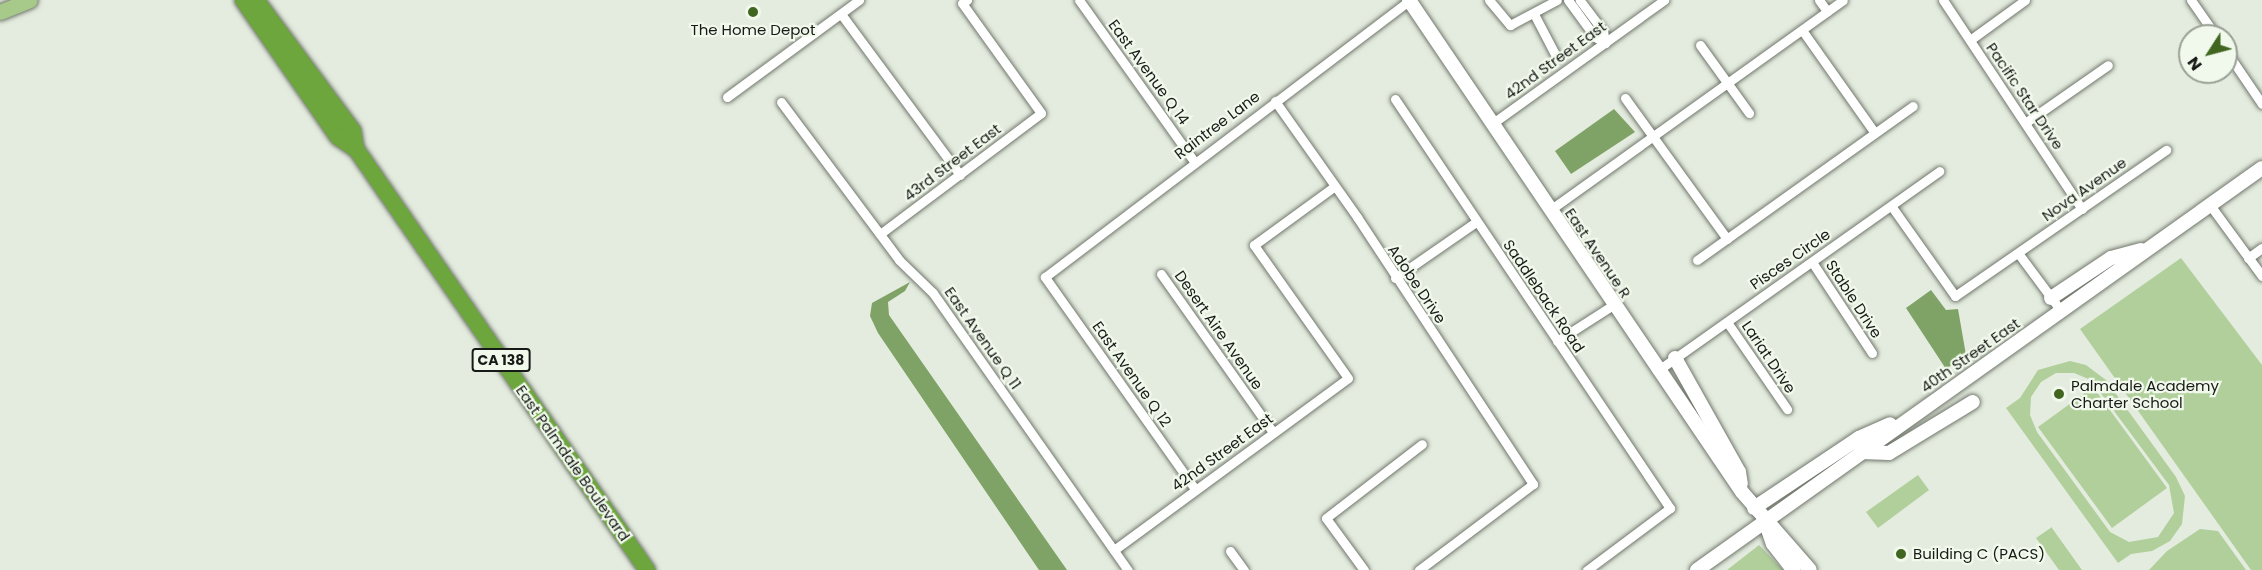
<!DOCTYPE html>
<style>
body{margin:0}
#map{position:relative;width:2262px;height:570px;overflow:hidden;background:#e4ecdf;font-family:Poppins,sans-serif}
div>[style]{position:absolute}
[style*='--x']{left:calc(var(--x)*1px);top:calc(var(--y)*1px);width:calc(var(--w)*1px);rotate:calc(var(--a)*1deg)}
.green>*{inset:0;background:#b0cf9b}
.water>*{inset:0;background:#7fa266}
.roads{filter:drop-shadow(0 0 2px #71776c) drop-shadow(0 0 2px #71776c)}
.street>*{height:9px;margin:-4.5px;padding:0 4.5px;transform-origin:4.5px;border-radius:4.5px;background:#fff}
.secondary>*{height:14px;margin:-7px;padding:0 7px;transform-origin:7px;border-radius:7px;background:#fff}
.primary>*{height:15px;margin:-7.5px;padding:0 7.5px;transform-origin:7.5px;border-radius:7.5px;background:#a7ca8a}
.highway>*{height:16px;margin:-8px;padding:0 8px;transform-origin:8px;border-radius:8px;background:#6ca63c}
.dots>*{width:16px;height:16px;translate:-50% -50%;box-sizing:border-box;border:3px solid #f1f9ec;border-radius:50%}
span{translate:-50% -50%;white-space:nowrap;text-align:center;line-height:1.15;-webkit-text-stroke:4.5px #f1f9ec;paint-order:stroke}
.shield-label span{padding:2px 4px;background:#f1f9ec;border:2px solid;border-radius:4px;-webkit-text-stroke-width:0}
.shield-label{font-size:14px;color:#171a16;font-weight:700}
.poi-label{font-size:15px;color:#171a16}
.left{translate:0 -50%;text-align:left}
.street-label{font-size:15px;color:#171a16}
.north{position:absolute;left:2178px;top:24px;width:60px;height:60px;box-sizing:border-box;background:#f1f9ec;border:2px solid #9aa096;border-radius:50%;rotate:234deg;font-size:16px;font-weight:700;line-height:24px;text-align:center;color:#171a16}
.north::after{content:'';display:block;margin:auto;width:21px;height:27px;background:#406620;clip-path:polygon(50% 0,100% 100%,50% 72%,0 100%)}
</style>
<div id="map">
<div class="green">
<i style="clip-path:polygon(2181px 258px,2262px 365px,2262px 570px,2251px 570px,2080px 329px)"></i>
<i style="clip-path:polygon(evenodd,2070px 361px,2086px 365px,2106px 380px,2176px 477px,2185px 496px,2182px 524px,2170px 541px,2152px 551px,2131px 554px,2118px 563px,2006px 408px,2020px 398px,2038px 370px,2070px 361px,2056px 373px,2074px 373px,2091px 380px,2169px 485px,2174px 513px,2158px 537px,2129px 542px,2110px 532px,2037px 432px,2030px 415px,2031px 397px,2041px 382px,2056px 373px)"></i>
<i style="clip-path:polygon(2093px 387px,2167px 488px,2112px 528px,2038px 427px)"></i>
<i style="clip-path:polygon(1918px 475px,1929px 490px,1878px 528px,1866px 512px)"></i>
<i style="clip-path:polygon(2052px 527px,2052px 528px,2082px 570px,2059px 570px,2036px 538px)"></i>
<i style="clip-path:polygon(2200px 529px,2218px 531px,2246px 570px,2149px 570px,2167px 551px)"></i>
<i style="clip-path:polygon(1759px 545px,1783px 570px,1727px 570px)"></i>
</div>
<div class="water">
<i style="clip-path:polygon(1614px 109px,1635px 132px,1571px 174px,1555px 151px)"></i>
<i style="clip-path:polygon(910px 282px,905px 291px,888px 302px,889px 315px,1067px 570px,1039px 570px,878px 333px,870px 316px,872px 303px)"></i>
<i style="clip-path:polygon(1931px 290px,1946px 310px,1958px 309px,1966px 355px,1946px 369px,1906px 308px)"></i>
</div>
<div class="roads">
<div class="street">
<i style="--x:1079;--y:0;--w:198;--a:54.5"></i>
<i style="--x:1489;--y:0;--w:33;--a:50"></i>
<i style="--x:1510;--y:25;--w:53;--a:-28"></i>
<i style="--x:1568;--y:0;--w:46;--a:53.9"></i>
<i style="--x:1595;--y:37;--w:12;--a:31"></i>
<i style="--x:1605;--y:43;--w:12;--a:-99"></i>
<i style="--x:1603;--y:31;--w:39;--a:-127"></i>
<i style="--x:1819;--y:0;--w:14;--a:54"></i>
<i style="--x:1943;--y:0;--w:251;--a:56.4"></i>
<i style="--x:2191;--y:0;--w:44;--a:55.2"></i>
<i style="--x:841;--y:14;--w:200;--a:53.5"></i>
<i style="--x:1534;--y:14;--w:47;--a:62.4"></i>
<i style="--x:1802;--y:30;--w:126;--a:54.7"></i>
<i style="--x:1970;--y:40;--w:68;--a:-36"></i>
<i style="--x:1700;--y:45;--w:84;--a:54.2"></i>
<i style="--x:2226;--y:51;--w:64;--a:55.8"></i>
<i style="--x:727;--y:97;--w:164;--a:-36.3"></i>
<i style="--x:1625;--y:98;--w:174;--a:54.1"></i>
<i style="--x:1395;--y:99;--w:493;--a:56.1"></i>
<i style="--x:1670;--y:508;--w:104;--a:143.2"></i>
<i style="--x:1275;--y:101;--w:142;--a:54.7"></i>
<i style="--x:1357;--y:217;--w:320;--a:56.6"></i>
<i style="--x:1533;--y:484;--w:143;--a:143"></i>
<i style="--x:781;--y:102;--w:197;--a:53.2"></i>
<i style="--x:899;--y:260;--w:47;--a:44.1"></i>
<i style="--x:933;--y:293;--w:339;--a:54.9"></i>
<i style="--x:1493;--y:123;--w:211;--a:-35.7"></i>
<i style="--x:2025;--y:123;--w:101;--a:-34.9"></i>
<i style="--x:2210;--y:205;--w:88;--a:53.8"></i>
<i style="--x:1892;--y:207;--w:109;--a:54.7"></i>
<i style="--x:1955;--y:296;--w:257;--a:-34.7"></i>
<i style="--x:1550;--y:210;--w:360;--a:-35.6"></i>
<i style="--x:880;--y:234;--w:201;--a:-36.9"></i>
<i style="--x:1041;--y:113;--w:135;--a:-125.7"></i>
<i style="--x:962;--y:3;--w:6;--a:-31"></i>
<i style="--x:2018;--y:253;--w:72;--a:53.4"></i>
<i style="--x:2248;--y:258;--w:17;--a:-36"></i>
<i style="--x:1697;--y:260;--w:265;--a:-35.5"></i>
<i style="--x:1812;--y:262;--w:109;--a:56.6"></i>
<i style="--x:1161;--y:274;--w:194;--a:54.7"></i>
<i style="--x:1395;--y:278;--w:98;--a:-34.7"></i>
<i style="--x:1727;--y:322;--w:106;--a:55.4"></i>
<i style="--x:1557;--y:341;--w:67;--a:-32.7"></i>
<i style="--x:1657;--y:371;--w:346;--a:-35.3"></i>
<i style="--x:1195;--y:489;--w:260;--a:-125.3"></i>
<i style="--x:1045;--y:277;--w:457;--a:-37.2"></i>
<i style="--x:1114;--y:550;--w:290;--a:-36.3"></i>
<i style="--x:1348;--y:378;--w:163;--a:-125.3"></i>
<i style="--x:1254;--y:245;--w:100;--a:-36.1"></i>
<i style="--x:1230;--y:551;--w:24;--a:54"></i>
<i style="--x:1364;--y:570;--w:64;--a:-126.2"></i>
<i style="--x:1326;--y:518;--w:121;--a:-37.6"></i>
</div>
<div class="secondary">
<i style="--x:1409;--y:0;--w:594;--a:55.91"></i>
<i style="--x:1742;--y:492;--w:103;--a:48.9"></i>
<i style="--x:2051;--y:298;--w:72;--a:-33.7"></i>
<i style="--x:2111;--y:258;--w:31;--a:-15"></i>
<i style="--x:1675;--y:358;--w:131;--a:60.7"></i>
<i style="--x:1739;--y:472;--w:12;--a:81"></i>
<i style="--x:1861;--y:452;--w:28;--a:2"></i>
<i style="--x:1889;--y:453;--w:98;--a:-31.3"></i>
<i style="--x:1754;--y:508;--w:126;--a:-33.7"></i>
<i style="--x:1859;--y:438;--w:34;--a:-24"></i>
<i style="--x:1765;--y:521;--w:24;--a:71"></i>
<i style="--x:1773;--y:544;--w:33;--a:52"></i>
<i style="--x:1697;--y:570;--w:693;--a:-35.43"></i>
</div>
<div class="primary">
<i style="--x:0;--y:12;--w:32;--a:-22"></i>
</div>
<div class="highway">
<i style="--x:243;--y:0;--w:167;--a:55.3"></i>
<i style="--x:338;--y:137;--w:22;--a:34"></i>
<i style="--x:356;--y:149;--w:512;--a:55.35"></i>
<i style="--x:256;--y:0;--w:163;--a:53.5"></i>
<i style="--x:353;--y:131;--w:18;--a:81"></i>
</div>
</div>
<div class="dots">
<i style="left:753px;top:12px;background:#406620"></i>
<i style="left:2059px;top:394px;background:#406620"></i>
<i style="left:1901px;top:554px;background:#406620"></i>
</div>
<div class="shield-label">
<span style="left:501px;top:360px">CA 138</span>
</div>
<div class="poi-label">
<span style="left:753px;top:30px">The Home Depot</span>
<span class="left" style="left:2071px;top:394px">Palmdale Academy<br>Charter School</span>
<span class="left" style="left:1913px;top:554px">Building C (PACS)</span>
</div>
<div class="street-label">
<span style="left:1555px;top:60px;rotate:-36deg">42nd Street East</span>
<span style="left:1149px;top:72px;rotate:54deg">East Avenue Q 14</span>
<span style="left:2025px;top:96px;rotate:56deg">Pacific Star Drive</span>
<span style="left:1217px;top:125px;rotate:-37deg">Raintree Lane</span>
<span style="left:952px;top:162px;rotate:-37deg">43rd Street East</span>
<span style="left:2084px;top:189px;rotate:-35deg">Nova Avenue</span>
<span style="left:1598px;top:253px;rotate:56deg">East Avenue R</span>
<span style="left:1790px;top:259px;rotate:-35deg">Pisces Circle</span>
<span style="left:1417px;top:284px;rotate:56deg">Adobe Drive</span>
<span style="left:1544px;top:296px;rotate:56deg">Saddleback Road</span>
<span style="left:1854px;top:299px;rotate:57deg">Stable Drive</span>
<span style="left:1219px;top:330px;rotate:55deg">Desert Aire Avenue</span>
<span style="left:983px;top:338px;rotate:55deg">East Avenue Q 11</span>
<span style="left:1970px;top:355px;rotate:-35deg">40th Street East</span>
<span style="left:1769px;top:357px;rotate:56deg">Lariat Drive</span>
<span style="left:1132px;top:374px;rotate:55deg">East Avenue Q 12</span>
<span style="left:1222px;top:452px;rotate:-36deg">42nd Street East</span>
<span style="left:573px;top:463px;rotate:55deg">East Palmdale Boulevard</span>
</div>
<div class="north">N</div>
</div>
